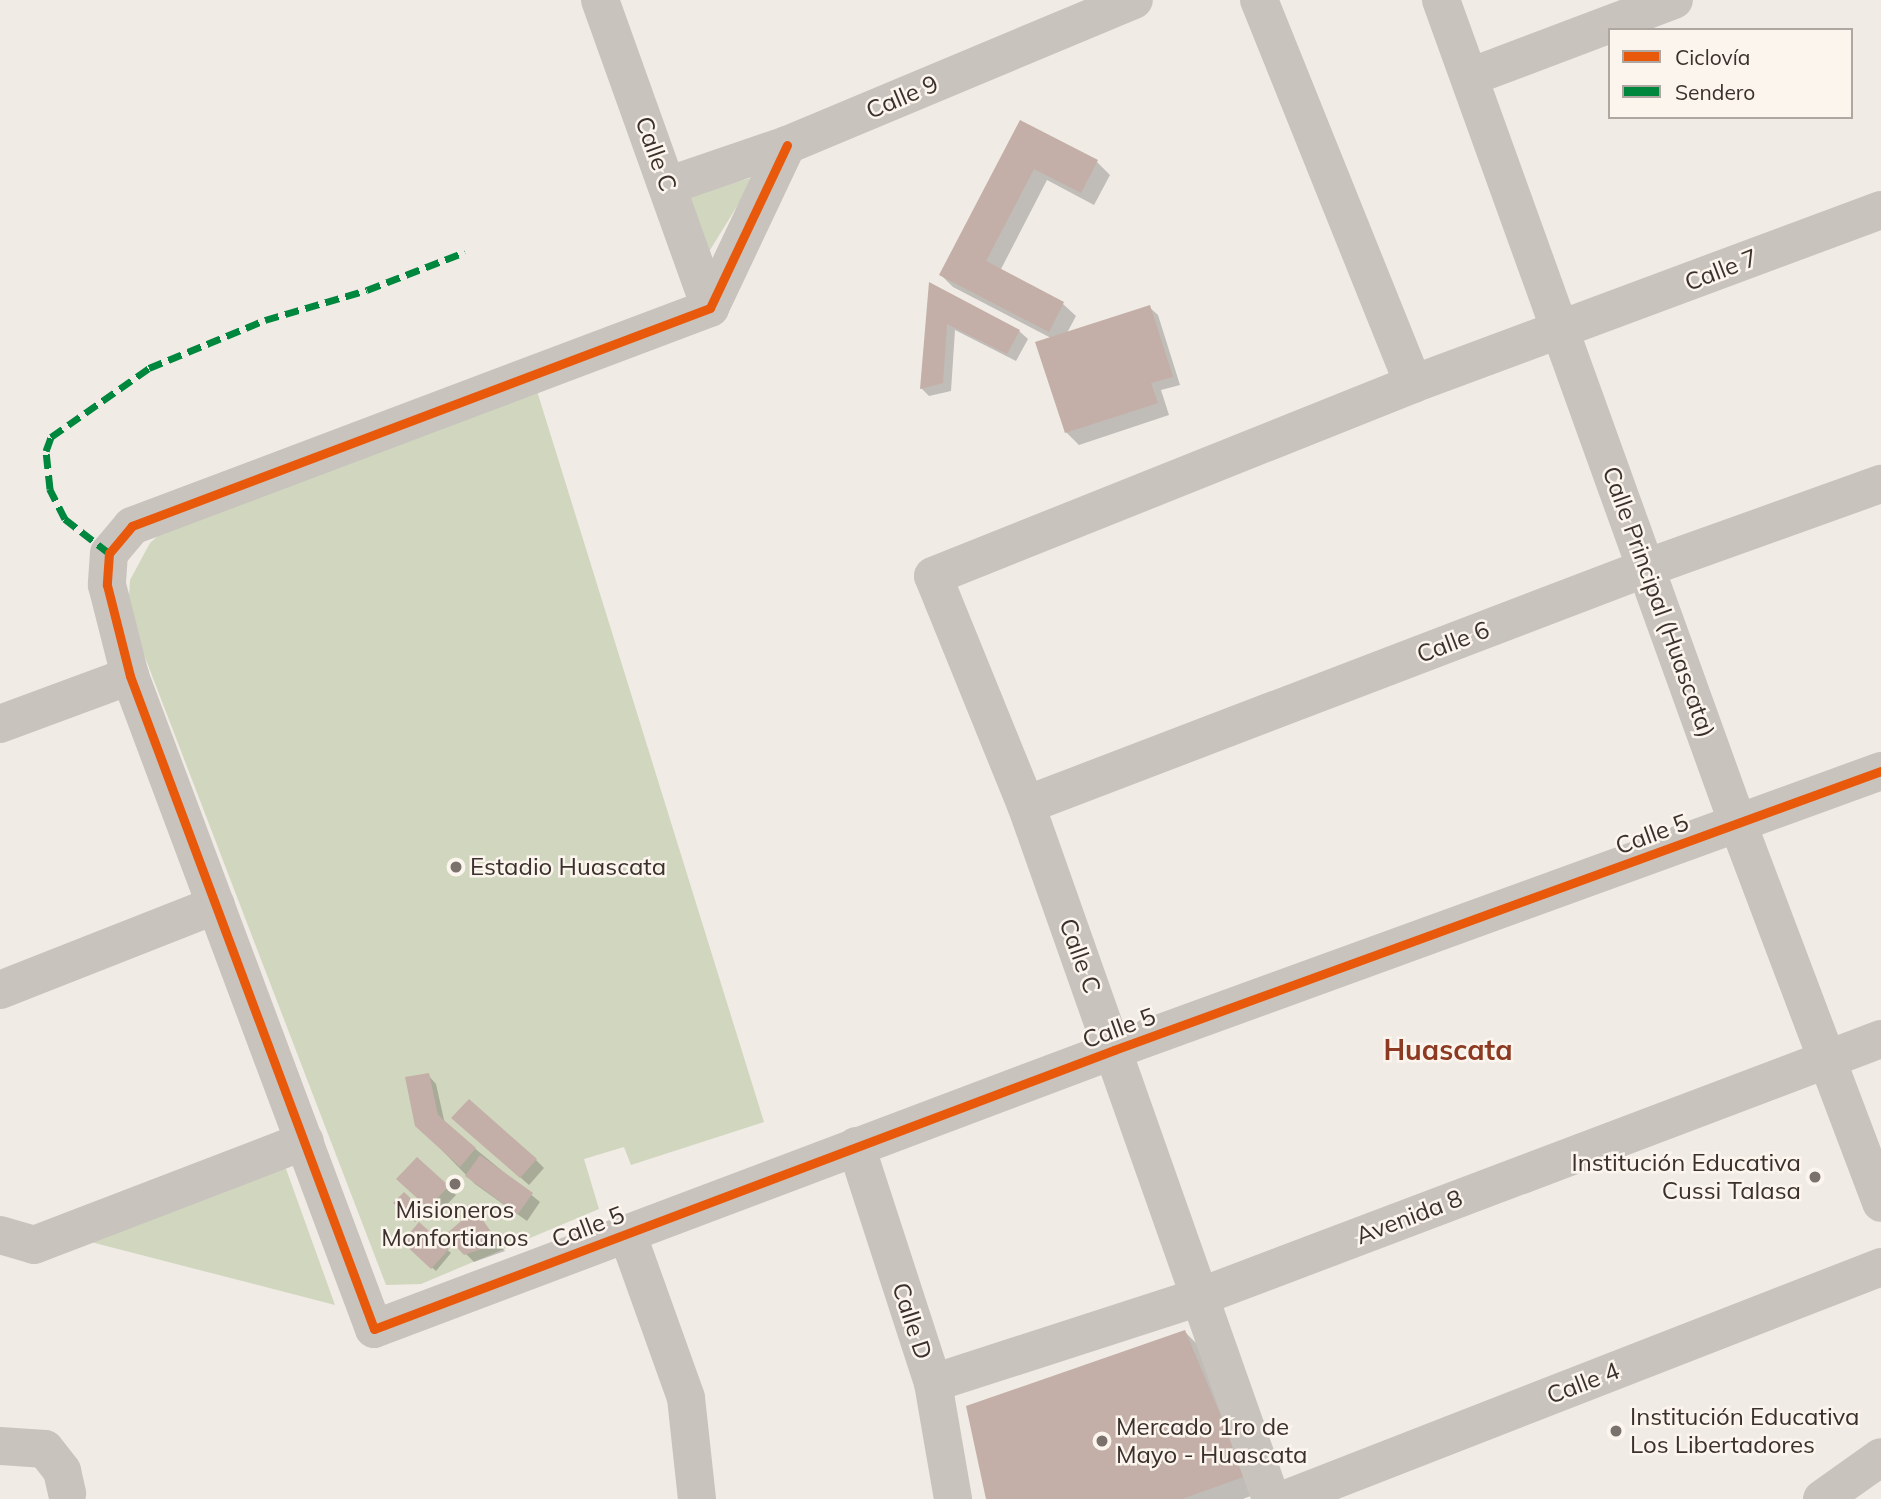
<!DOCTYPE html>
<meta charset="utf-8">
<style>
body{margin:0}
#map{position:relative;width:1881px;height:1499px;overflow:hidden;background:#f0ebe5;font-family:Mulish,sans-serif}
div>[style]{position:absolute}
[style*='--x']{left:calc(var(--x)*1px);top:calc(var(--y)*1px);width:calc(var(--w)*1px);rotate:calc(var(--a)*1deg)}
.green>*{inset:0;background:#d1d6bf}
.shadow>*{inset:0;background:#0003}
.building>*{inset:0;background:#c3afa7}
.minor>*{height:38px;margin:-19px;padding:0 19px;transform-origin:19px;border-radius:19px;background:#c9c3be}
.quiet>*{height:7px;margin-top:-3.5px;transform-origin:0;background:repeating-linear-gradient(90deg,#00873e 0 14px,transparent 0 21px)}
.cycleway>*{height:9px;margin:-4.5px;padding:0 4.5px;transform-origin:4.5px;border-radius:4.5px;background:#e8590c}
.dots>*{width:19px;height:19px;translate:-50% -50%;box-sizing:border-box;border:4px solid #fbf5ee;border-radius:50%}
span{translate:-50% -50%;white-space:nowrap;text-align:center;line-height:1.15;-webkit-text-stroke:5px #fbf5ee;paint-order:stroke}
.street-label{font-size:24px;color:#3b302b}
.poi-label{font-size:24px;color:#3b302b}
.left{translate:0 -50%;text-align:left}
.right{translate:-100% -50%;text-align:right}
.quarter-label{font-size:28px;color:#8c3b22;font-weight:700}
.legend{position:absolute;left:1608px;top:28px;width:245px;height:91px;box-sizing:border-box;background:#fbf5ee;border:2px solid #aea6a0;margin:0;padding:9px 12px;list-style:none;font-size:21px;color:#3b302b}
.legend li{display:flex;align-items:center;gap:14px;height:35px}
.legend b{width:35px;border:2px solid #aea6a0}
</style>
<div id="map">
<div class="green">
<i style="clip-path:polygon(755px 177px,707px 255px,684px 195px)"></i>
<i style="clip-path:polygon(537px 391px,764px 1122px,631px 1165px,624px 1147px,584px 1159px,599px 1209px,421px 1284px,386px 1285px,128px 613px,130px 580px,150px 543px,176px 520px)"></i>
<i style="clip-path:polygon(285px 1166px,335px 1305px,87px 1241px)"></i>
</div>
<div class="shadow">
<i style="clip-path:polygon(1020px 122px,1097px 162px,1110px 175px,1094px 205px,1047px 180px,1000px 271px,1063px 304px,1076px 316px,1067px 333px,1149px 307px,1158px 315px,1180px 385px,1161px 390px,1169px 415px,1079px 445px,1066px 432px,1051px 338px,953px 287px,941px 275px)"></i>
<i style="clip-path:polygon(930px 285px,1019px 331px,1028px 339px,1016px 361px,955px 330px,951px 391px,929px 396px,921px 388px)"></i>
<i style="clip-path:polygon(428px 1075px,436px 1084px,445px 1124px,540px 1202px,527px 1221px,475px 1184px,426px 1134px)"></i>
<i style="clip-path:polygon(462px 1126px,536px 1160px,544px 1168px,529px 1185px)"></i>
<i style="clip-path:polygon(407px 1187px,447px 1187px,456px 1195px,437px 1215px)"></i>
<i style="clip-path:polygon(404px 1195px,424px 1213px,415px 1222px,396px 1203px)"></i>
<i style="clip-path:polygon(475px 1211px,505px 1251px,474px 1262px,447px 1235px)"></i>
<i style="clip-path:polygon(419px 1225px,451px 1253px,436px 1271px,404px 1242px)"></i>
<i style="clip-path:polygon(1185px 1332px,1201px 1348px,1261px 1492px,1243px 1499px,988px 1499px)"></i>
</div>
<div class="building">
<i style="clip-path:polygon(1020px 120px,1098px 160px,1081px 193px,1034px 169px,986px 261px,1064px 302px,1049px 332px,939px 275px)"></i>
<i style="clip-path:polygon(929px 282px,1020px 330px,1007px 354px,947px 324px,943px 383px,920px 389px)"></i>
<i style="clip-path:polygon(1150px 305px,1173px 377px,1151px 383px,1158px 403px,1065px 433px,1035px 342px)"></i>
<i style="clip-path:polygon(429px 1073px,438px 1115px,476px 1148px,460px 1167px,415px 1126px,405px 1077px)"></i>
<i style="clip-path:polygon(469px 1099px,537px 1159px,520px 1178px,451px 1118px)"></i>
<i style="clip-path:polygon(480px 1155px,533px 1193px,518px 1214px,465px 1176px)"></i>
<i style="clip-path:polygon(417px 1157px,449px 1186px,428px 1208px,396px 1179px)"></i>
<i style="clip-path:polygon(404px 1192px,421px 1208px,410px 1219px,393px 1203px)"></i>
<i style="clip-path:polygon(475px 1209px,499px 1243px,464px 1255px,445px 1235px)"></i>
<i style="clip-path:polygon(419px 1222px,449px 1249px,431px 1269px,402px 1242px)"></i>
<i style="clip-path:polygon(1185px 1330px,1246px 1476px,1182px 1499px,986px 1499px,966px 1406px)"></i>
</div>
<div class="minor">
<i style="--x:600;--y:0;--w:327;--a:70.3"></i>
<i style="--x:1259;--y:0;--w:414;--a:68.1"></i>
<i style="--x:1441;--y:0;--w:876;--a:70.18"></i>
<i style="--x:1738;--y:824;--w:405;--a:69.3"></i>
<i style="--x:1470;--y:77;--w:218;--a:-20.7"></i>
<i style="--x:787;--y:145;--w:180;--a:115.3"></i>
<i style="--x:710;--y:308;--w:618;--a:159.34"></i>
<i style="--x:132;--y:526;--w:35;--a:130"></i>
<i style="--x:109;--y:553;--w:32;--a:94"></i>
<i style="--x:107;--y:585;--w:94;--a:75.8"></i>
<i style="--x:130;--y:676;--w:697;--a:69.51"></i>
<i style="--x:374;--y:1329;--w:791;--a:-20.66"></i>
<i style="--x:1114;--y:1050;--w:816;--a:-19.99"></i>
<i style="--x:667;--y:186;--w:127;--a:-18.9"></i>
<i style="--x:787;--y:145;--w:376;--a:-22.7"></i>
<i style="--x:0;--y:724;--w:139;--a:-20.3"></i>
<i style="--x:1026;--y:805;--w:664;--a:-20.92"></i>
<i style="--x:1646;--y:568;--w:250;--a:-19.7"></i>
<i style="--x:0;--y:990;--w:232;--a:-21.5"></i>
<i style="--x:856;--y:1146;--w:249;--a:72"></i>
<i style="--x:933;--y:1383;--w:118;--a:80.2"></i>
<i style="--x:627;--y:1233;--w:175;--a:70.3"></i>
<i style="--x:686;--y:1398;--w:102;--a:83.8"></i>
<i style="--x:0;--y:1235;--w:35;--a:16"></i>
<i style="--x:34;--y:1245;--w:290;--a:-21"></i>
<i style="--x:933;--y:1383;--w:280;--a:-17.9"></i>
<i style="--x:1199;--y:1297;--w:729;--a:-20.72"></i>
<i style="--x:0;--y:1446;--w:45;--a:3.8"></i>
<i style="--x:45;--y:1449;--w:28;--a:52"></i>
<i style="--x:62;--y:1471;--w:23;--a:77"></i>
<i style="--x:1271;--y:1499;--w:736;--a:-109.44"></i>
<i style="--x:1026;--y:805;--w:247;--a:-112.1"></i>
<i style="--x:933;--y:576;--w:517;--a:-21.8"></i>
<i style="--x:1413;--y:384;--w:499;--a:-20.4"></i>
<i style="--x:1286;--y:1499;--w:639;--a:-21.3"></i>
<i style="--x:1822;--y:1499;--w:72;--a:-35.4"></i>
</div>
<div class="quiet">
<i style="--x:109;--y:553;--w:56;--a:-142.3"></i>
<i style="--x:65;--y:519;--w:34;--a:-117"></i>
<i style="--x:50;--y:489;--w:38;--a:-96"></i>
<i style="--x:46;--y:451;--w:15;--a:-70"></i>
<i style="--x:51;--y:437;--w:120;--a:-35.1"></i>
<i style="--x:149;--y:368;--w:126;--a:-22.5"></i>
<i style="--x:265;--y:320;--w:106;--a:-16.4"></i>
<i style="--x:367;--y:290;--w:105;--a:-21.2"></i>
</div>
<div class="cycleway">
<i style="--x:787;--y:145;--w:180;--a:115.3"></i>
<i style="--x:710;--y:308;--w:618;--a:159.34"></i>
<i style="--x:132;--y:526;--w:35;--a:130"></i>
<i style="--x:109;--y:553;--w:32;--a:94"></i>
<i style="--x:107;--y:585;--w:94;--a:75.8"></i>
<i style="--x:130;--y:676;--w:697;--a:69.51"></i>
<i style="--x:374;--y:1329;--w:791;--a:-20.66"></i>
<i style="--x:1114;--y:1050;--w:816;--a:-19.99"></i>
</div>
<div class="dots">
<i style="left:456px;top:867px;background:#7a716c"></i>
<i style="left:1815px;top:1177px;background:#7a716c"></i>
<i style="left:455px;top:1184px;background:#7a716c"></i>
<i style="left:1616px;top:1431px;background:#7a716c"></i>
<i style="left:1102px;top:1441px;background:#7a716c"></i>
</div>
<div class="street-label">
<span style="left:902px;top:97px;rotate:-23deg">Calle 9</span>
<span style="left:656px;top:154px;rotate:70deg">Calle C</span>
<span style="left:1721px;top:270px;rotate:-21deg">Calle 7</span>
<span style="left:1659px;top:602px;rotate:70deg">Calle Principal (Huascata)</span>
<span style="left:1453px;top:642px;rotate:-21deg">Calle 6</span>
<span style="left:1652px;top:834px;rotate:-20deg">Calle 5</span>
<span style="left:1080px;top:956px;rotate:70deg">Calle C</span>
<span style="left:1119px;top:1028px;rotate:-20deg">Calle 5</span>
<span style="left:1409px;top:1217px;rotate:-21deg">Avenida 8</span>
<span style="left:588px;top:1227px;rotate:-21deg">Calle 5</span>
<span style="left:912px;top:1321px;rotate:72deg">Calle D</span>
<span style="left:1583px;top:1383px;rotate:-21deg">Calle 4</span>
</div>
<div class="poi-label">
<span class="left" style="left:470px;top:867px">Estadio Huascata</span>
<span class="right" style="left:1801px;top:1177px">Institución Educativa<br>Cussi Talasa</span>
<span style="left:455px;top:1224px">Misioneros<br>Monfortianos</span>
<span class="left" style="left:1630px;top:1431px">Institución Educativa<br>Los Libertadores</span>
<span class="left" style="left:1116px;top:1441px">Mercado 1ro de<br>Mayo - Huascata</span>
</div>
<div class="quarter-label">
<span style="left:1448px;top:1050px">Huascata</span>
</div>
<ul class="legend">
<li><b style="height:9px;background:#e8590c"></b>Ciclovía</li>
<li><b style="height:9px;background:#00873e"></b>Sendero</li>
</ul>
</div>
